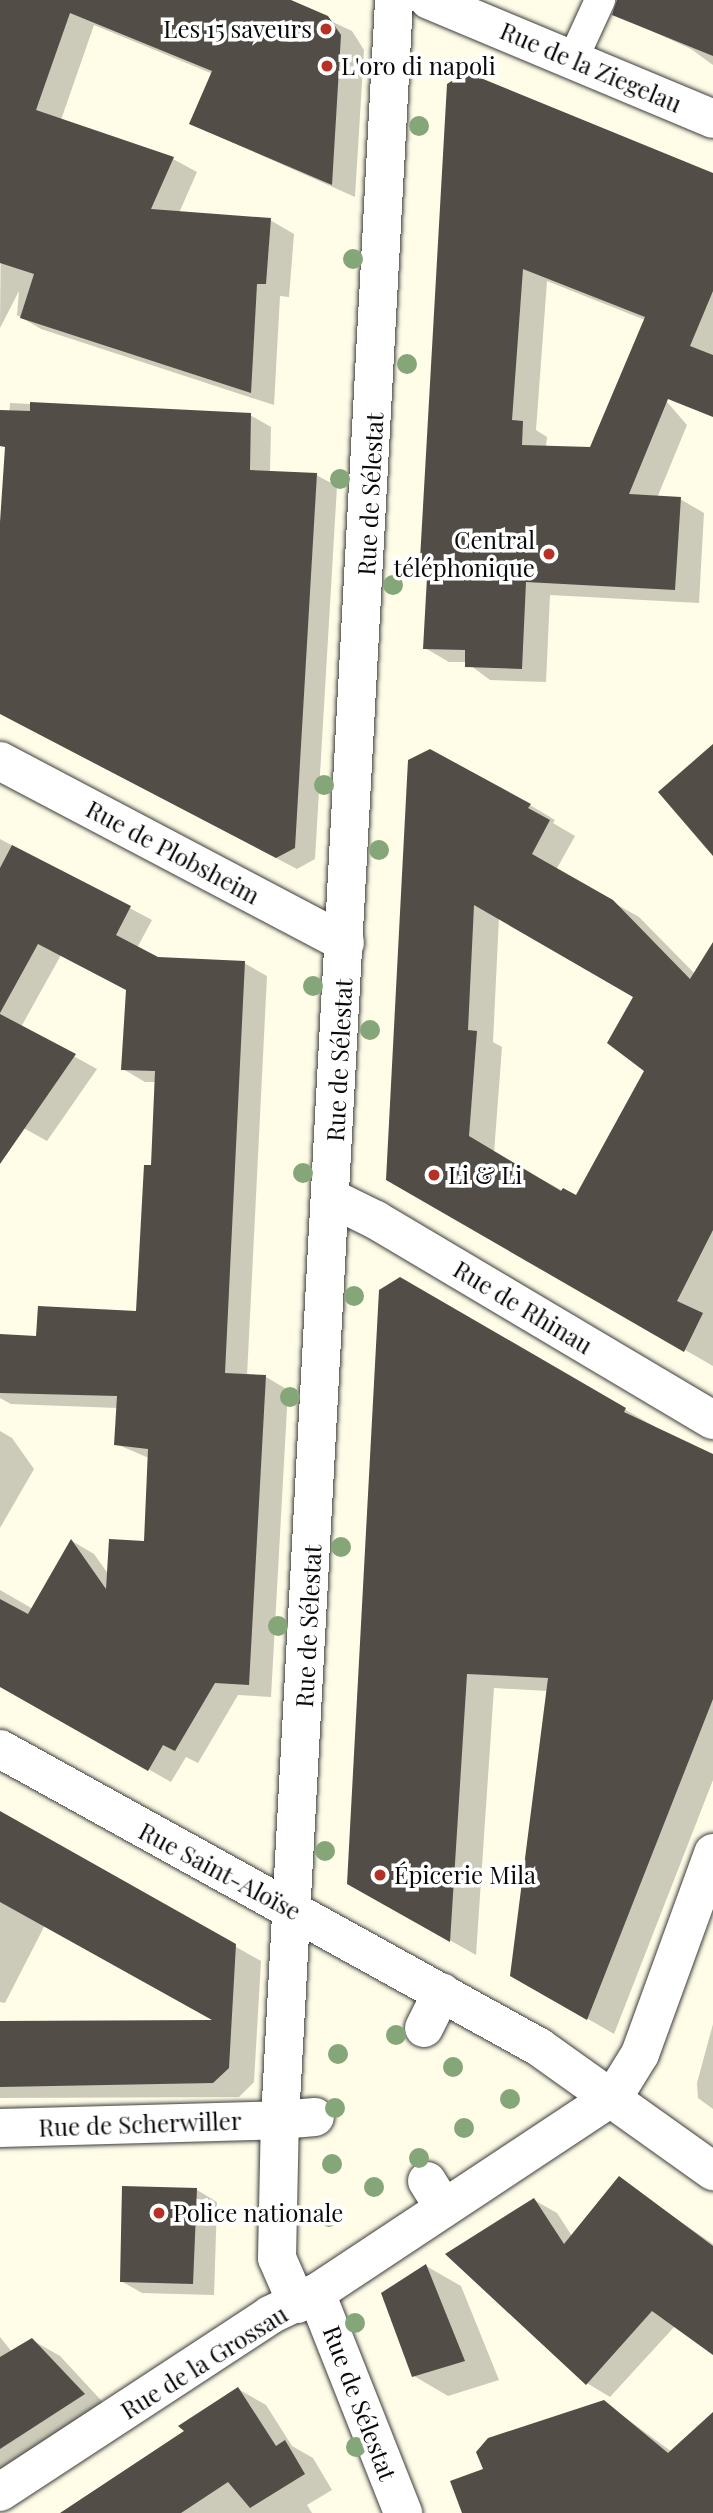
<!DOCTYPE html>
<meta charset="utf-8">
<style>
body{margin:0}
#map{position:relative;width:713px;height:2513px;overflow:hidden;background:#fffde7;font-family:"Playfair Display",serif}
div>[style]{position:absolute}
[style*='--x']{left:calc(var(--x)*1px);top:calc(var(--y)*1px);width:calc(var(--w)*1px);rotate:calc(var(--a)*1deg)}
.shadow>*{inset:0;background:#0003}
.building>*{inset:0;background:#524d47}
.roads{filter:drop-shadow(0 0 2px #3d3d3d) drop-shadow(0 0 2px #3d3d3d)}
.service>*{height:30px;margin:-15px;padding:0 15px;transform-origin:15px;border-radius:15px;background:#fff}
.pedestrian>*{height:38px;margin:-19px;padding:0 19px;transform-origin:19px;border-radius:19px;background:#fff}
.minor>*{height:38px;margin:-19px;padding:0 19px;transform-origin:19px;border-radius:19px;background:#fff}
.trees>*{width:20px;height:20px;margin:-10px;border-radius:50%;background:#85a678}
.dots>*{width:19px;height:19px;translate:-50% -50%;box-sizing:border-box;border:4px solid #fff;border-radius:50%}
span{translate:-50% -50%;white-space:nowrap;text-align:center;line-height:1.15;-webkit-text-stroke:7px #fff;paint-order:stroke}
.poi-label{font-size:24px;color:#0a0a0a}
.right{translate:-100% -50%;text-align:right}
.left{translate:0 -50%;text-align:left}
.street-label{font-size:24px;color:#0a0a0a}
</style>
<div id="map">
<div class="shadow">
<i style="clip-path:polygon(3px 0,286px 0,352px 31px,364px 50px,355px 197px,191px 124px,213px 74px,94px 25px,61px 120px,173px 159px,197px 172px,179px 213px,270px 220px,294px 234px,289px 297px,280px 296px,274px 405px,41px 329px,17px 315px,19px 291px,0 328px)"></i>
<i style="clip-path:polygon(637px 0,713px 0,713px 65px,691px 49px,628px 20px)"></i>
<i style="clip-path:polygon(evenodd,448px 85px,713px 175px,713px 373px,654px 387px,687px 425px,657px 498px,680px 499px,704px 513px,699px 603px,550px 595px,546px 682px,490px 680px,466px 662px,449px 662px,425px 648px,429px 581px,421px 576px,448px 85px,547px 281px,645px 320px,591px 449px,546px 447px,547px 437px,536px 430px,547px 281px)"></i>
<i style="clip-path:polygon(10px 403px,250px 415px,271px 427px,270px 472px,316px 475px,337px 486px,315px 859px,297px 869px,0 713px,0 546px)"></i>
<i style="clip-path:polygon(evenodd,410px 761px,530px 805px,555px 820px,553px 823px,575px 836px,556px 870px,639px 917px,695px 974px,713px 945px,713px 1366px,387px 1179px,410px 761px,499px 917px,636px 996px,646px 1070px,576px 1198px,494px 1153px,502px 1047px,493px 1042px,499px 917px)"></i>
<i style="clip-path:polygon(0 839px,152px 920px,137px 948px,158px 959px,244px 963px,267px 976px,247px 1376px,266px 1377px,288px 1390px,271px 1697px,238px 1695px,198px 1763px,186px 1757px,171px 1782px,0 1685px,0 1590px,33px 1609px,72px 1541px,94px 1554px,109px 1575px,145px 1543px,149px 1458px,116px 1444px,118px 1408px,11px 1404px,0 1398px,0 1335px,38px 1337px,138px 1313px,153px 1167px,156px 1082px,145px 1082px,123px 1069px,127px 990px,61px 955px,21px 1027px,97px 1069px,47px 1141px,0 1115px)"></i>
<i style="clip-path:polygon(400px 1279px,652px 1425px,713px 1467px,713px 1780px,614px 2034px,512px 1975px,548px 1691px,494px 1688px,476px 1955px,349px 1883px)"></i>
<i style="clip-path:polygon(0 1431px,12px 1438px,34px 1469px,0 1528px)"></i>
<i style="clip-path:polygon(0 1813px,261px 1961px,254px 2082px,239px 2097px,0 2098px,0 2023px,217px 2022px,45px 1925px,5px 2003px,0 2002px)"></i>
<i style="clip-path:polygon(713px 2024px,713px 2109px,698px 2098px,697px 2083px)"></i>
<i style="clip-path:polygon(619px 2179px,713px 2244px,713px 2353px,675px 2326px,610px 2397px,587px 2383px,534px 2200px,557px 2213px,572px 2236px)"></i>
<i style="clip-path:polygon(197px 2190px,217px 2202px,214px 2295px,142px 2293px,121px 2281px)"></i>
<i style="clip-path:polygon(426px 2266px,461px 2286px,499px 2380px,448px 2396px,414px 2376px)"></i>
<i style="clip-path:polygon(0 2337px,12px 2352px,32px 2340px,60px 2356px,111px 2411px,0 2484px)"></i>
<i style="clip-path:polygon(238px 2389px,266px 2405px,292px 2446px,313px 2458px,332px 2490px,307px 2505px,312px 2513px,62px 2513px,187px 2432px)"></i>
<i style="clip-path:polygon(604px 2402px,672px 2452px,713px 2414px,713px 2513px,464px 2513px,485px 2470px)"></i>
</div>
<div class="building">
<i style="clip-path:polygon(0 0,291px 0,328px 16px,341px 35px,332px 185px,189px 124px,212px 71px,70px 13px,36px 110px,174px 157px,151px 209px,271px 218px,266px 284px,257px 284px,251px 393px,20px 318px,34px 274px,0 263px)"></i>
<i style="clip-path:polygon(617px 0,713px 0,713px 56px,612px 15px)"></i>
<i style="clip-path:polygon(evenodd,466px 72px,713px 173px,713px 291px,690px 346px,713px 355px,713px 417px,668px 399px,629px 494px,681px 497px,675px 590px,526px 582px,522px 669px,465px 667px,465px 650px,423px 649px,427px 577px,419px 577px,447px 84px,466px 72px,523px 269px,645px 317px,590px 447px,522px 445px,523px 421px,512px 420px,523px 269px)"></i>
<i style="clip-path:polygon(30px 402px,251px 413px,250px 470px,317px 473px,295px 848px,276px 858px,0 714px,0 522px,5px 447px,0 446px,0 410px,30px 411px)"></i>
<i style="clip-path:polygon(713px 744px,713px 856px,658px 792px)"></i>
<i style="clip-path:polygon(evenodd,430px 749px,531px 804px,528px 808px,550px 820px,532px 854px,613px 900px,690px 979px,713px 942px,713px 1230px,677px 1301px,703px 1313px,684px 1352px,386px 1180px,408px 760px,430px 749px,474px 905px,633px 997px,607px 1043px,644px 1071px,576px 1195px,563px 1188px,561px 1191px,469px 1136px,477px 1031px,468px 1030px,474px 905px)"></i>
<i style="clip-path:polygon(12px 845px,131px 906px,116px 935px,158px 957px,245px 961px,225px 1373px,266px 1375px,249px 1685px,215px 1683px,175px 1751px,163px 1745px,148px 1771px,0 1687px,0 1599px,28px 1614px,71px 1539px,106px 1589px,109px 1539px,144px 1541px,148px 1449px,114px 1445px,117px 1396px,0 1393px,0 1334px,36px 1336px,38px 1306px,136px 1311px,144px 1165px,151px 1165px,155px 1071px,121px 1070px,126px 990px,38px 944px,0 1013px,0 868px)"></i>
<i style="clip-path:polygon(0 1014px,76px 1054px,0 1164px)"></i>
<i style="clip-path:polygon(400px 1277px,626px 1408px,624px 1412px,713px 1454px,713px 1699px,587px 2020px,510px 1976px,548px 1678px,467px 1674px,450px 1942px,347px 1884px,379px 1290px)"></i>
<i style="clip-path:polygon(0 1811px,236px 1944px,229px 2068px,213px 2083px,0 2087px,0 2021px,212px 2020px,0 1902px)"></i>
<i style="clip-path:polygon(619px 2176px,713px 2246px,713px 2355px,652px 2311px,586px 2385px,445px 2254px,534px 2198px,564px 2244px)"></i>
<i style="clip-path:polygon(122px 2186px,197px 2188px,193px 2284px,120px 2282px)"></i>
<i style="clip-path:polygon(426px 2264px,465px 2361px,412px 2377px,381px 2293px)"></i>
<i style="clip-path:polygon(32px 2338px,85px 2394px,0 2449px,0 2357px)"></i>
<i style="clip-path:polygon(238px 2387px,276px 2446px,285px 2440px,305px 2474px,250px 2508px,228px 2482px,181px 2513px,60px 2513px,184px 2431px,178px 2426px)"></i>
<i style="clip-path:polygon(604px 2400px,668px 2453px,713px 2412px,713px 2513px,462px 2513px,450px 2481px,483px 2469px,476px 2452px,488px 2438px)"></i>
</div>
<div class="roads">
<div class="service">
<i style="--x:573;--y:59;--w:65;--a:-65.4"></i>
</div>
<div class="pedestrian">
<i style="--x:424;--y:2028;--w:40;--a:-63.4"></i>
<i style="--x:280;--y:2120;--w:35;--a:-5"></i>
<i style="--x:427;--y:2181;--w:31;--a:58"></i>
</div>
<div class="minor">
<i style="--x:429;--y:0;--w:308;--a:22.7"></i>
<i style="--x:0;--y:761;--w:390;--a:27.8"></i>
<i style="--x:331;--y:1198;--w:50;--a:26.1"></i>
<i style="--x:376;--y:1220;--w:392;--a:30.7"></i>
<i style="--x:0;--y:1749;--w:616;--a:28.94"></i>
<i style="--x:539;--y:2047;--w:214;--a:35.5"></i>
<i style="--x:0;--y:2128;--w:280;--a:-1.6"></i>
<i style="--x:316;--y:2293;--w:237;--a:68.4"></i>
<i style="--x:297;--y:2304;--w:50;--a:-113.5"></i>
<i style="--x:277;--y:2258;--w:138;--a:-88.8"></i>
<i style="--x:280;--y:2120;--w:2123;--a:-86.92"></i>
<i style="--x:0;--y:2492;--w:323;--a:-33.2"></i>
<i style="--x:270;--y:2315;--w:51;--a:-25.6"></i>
<i style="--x:316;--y:2293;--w:357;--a:-33.5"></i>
<i style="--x:614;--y:2096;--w:49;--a:-58.2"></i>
<i style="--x:640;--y:2054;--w:214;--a:-70"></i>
</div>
</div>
<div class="trees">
<i style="left:419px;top:126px"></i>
<i style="left:353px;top:259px"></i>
<i style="left:407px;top:364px"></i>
<i style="left:340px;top:479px"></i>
<i style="left:393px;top:585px"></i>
<i style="left:324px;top:785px"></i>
<i style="left:379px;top:850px"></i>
<i style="left:313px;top:986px"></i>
<i style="left:370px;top:1030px"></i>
<i style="left:303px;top:1173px"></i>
<i style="left:354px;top:1296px"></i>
<i style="left:290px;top:1397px"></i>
<i style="left:341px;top:1547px"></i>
<i style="left:278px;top:1626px"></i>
<i style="left:325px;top:1851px"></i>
<i style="left:396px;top:2035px"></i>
<i style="left:338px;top:2054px"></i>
<i style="left:453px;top:2067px"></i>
<i style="left:510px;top:2099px"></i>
<i style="left:335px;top:2108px"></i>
<i style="left:464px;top:2128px"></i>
<i style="left:419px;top:2158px"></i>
<i style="left:332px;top:2164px"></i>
<i style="left:374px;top:2187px"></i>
<i style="left:329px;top:2217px"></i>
<i style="left:355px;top:2323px"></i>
<i style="left:356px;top:2447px"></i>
</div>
<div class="dots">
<i style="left:326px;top:29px;background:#b63125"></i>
<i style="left:327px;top:66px;background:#b63125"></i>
<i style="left:549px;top:554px;background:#b63125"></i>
<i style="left:434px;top:1175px;background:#b63125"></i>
<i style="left:380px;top:1875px;background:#b63125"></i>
<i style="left:159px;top:2213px;background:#b63125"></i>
</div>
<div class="poi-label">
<span class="right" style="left:312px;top:29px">Les 15 saveurs</span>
<span class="left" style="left:341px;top:66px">L'oro di napoli</span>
<span class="right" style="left:535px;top:554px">Central<br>téléphonique</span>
<span class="left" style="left:448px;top:1175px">Li &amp; Li</span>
<span class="left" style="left:394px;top:1875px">Épicerie Mila</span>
<span class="left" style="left:173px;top:2213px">Police nationale</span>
</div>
<div class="street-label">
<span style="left:591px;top:67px;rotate:23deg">Rue de la Ziegelau</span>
<span style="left:370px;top:494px;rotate:-87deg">Rue de Sélestat</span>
<span style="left:173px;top:852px;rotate:28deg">Rue de Plobsheim</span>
<span style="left:339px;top:1060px;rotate:-87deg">Rue de Sélestat</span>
<span style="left:523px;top:1307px;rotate:31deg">Rue de Rhinau</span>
<span style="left:308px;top:1626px;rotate:-87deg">Rue de Sélestat</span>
<span style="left:220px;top:1871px;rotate:28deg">Rue Saint-Aloïse</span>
<span style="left:140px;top:2124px;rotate:-2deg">Rue de Scherwiller</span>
<span style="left:204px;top:2362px;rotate:-32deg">Rue de la Grossau</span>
<span style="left:360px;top:2403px;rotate:69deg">Rue de Sélestat</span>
</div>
</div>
